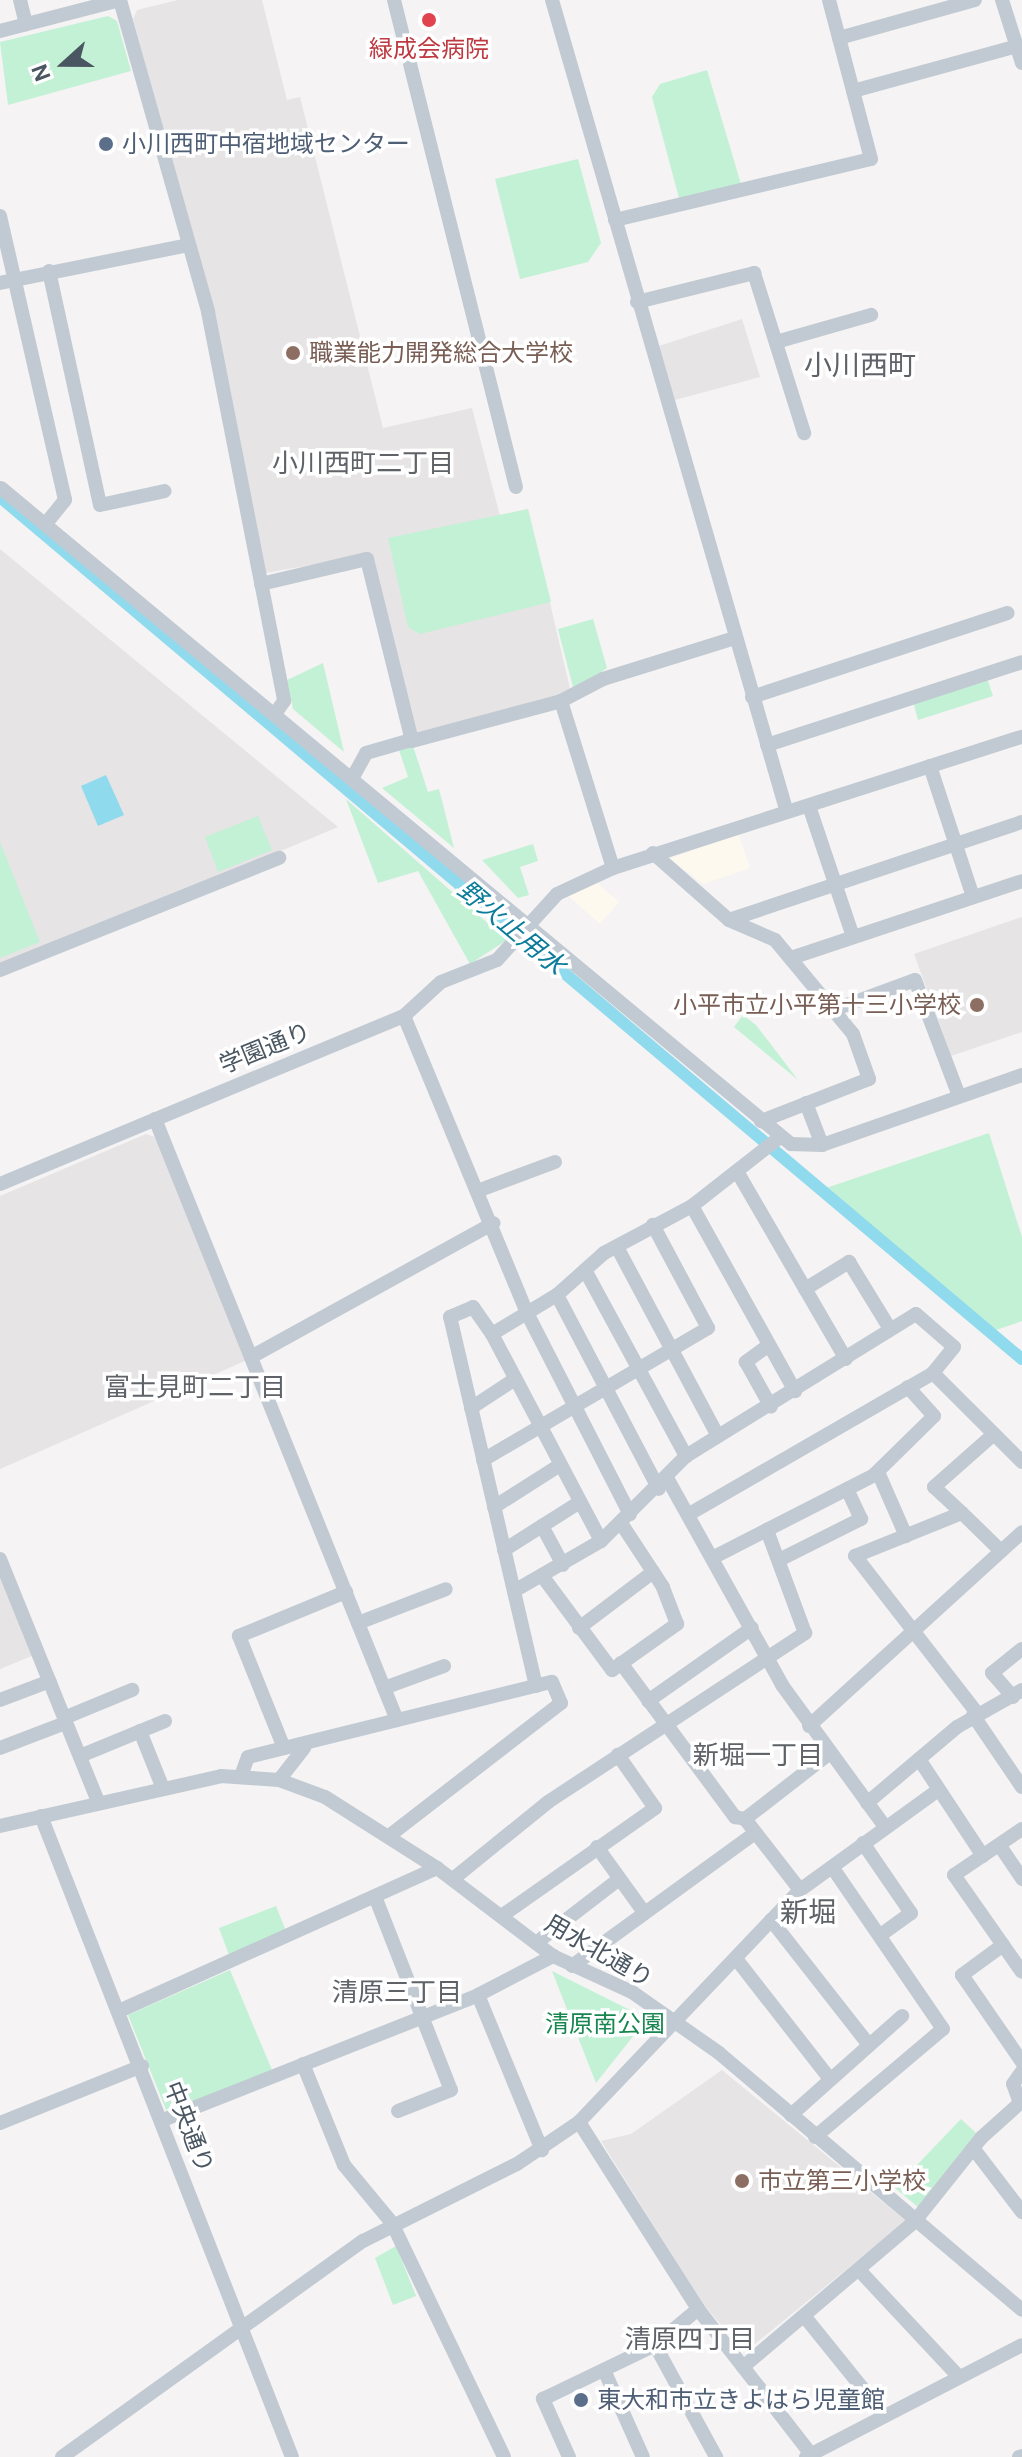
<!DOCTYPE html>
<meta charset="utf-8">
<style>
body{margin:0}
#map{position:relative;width:1022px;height:2457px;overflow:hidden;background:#f5f3f3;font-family:"DM Sans","Noto Sans JP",sans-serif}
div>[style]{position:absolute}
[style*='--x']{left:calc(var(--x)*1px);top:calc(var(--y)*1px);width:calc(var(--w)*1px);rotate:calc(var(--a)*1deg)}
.commercial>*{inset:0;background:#fdf9ef}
.education>*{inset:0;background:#e6e4e5}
.green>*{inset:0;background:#c3f1d5}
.water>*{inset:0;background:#90daee}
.canal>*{height:12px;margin:-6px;padding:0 6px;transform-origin:6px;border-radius:6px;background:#90daee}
.minor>*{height:14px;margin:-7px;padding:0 7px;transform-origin:7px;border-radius:7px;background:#c1cad2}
.dots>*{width:22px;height:22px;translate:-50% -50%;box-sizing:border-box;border:4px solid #fff;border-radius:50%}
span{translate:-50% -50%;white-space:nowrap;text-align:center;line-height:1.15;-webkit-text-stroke:7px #fff;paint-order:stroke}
.health-label{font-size:24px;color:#be3a42}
.service-label{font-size:24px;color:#4e5e75}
.left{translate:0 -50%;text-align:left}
.education-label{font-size:24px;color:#785e54}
.right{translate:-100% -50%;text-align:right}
.street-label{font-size:24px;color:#4a5661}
.park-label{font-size:24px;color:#17864f}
.neighbourhood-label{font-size:26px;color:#5f6368}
.water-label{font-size:26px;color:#0c7c9b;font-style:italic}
.quarter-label{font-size:28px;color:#5f6368}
.north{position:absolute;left:24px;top:24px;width:80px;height:80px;-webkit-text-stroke:6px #fff;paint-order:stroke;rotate:249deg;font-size:22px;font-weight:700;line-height:32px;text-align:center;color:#4a5661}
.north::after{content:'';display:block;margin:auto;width:28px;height:36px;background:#4a5661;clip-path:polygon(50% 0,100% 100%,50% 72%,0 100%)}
</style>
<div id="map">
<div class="commercial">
<i style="clip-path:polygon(738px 832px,750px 868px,703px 884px,670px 859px)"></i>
<i style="clip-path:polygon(595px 881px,619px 902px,600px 924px,566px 894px)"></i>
</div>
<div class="education">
<i style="clip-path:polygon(178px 0,262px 0,287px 100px,300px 97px,383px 428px,472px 408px,500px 516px,528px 509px,571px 693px,417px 733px,369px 555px,265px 573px,215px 319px,133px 19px,137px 10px)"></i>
<i style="clip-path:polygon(742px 319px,760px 377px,675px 400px,659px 346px)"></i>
<i style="clip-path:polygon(0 549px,338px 827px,0 969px)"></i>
<i style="clip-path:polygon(1022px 917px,1022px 1032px,951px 1056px,914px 954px)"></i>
<i style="clip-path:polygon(146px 1134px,155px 1137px,247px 1360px,0 1469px,0 1196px)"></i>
<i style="clip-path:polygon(0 1574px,34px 1655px,0 1669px)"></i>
<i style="clip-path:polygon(722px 2070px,906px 2221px,745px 2352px,702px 2303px,601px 2141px,631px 2134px)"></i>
</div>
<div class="green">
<i style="clip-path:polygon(108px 16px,117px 21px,131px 71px,8px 105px,0 42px)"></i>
<i style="clip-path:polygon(707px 70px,741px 184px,679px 198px,652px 97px,660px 84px)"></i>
<i style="clip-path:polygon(578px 159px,601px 243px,588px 262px,520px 279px,495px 179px)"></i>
<i style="clip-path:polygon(528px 509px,551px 602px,420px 634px,408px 627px,388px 538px)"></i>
<i style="clip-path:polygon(593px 619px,607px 668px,574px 691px,558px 629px)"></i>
<i style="clip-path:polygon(323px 663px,344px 752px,293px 709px,287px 680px)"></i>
<i style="clip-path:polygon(987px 678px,993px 696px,918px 720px,913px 701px)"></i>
<i style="clip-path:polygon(413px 746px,428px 792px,439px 789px,454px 848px,382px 788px,408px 777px,399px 750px)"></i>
<i style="clip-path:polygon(346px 799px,507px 940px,470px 964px,418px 871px,378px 883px)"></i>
<i style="clip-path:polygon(258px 816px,272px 850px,218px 872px,205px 837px)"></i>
<i style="clip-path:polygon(0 842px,40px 942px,0 958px)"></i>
<i style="clip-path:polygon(533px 844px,538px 861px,520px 867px,529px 895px,518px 898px,482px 860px)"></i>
<i style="clip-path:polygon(743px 1015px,756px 1025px,798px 1080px,734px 1027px)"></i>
<i style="clip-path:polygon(989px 1133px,1022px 1237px,1022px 1321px,996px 1330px,826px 1188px)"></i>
<i style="clip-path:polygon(276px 1906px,286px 1931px,229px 1955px,219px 1928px)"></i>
<i style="clip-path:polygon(230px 1970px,272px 2070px,167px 2112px,128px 2015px)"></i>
<i style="clip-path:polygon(552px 1971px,640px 2015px,642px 2025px,596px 2083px)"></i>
<i style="clip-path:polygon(961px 2119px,976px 2133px,918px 2207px,895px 2188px)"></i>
<i style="clip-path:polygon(396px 2246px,416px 2296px,393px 2305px,375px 2258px)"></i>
</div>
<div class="water">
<i style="clip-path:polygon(106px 775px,124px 815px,98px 826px,81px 786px)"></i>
</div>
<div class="canal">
<i style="--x:0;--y:497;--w:1337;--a:40.15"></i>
</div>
<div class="minor">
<i style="--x:20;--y:0;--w:25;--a:76"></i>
<i style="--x:120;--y:0;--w:324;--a:74.2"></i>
<i style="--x:208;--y:312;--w:396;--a:78.9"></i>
<i style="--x:284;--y:701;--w:12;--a:125"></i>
<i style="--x:394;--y:0;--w:502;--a:75.94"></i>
<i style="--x:552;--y:0;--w:842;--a:73.87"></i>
<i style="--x:1002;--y:0;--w:66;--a:72.4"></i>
<i style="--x:0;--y:31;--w:124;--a:-14.5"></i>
<i style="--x:839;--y:38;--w:141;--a:-15.6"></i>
<i style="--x:853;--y:91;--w:170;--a:-15.3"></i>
<i style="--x:0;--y:216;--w:291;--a:77.1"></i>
<i style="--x:65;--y:500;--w:27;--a:129"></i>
<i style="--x:615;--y:220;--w:263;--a:-13.4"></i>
<i style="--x:871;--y:159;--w:164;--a:-104.8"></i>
<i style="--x:49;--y:271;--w:239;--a:77.7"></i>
<i style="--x:100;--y:505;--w:66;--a:-12.2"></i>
<i style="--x:0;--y:283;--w:193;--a:-11.4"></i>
<i style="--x:637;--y:302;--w:121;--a:-13.9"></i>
<i style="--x:754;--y:273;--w:168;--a:72.6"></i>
<i style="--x:776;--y:342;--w:99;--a:-15.9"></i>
<i style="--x:1;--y:488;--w:1027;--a:39.71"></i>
<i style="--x:791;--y:1144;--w:31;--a:2"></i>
<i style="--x:822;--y:1145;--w:212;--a:-19.3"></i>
<i style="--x:261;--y:584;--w:109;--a:-13.3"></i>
<i style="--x:367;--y:559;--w:187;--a:76.1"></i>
<i style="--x:412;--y:741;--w:154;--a:-15"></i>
<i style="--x:561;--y:701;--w:47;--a:-27.6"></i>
<i style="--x:603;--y:679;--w:138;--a:-17.3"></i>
<i style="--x:752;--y:697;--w:269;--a:-18.2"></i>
<i style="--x:561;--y:701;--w:175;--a:72.7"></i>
<i style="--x:767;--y:745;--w:268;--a:-18"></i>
<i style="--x:930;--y:766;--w:138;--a:71.8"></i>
<i style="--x:354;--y:775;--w:25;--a:-61"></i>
<i style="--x:366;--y:753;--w:47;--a:-16.1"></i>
<i style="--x:809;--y:806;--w:138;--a:71.4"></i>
<i style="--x:653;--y:853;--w:101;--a:41.4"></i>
<i style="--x:729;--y:920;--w:50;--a:23.5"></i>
<i style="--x:775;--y:940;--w:122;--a:50.3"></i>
<i style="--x:853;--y:1034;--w:48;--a:70.4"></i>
<i style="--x:869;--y:1079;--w:116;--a:158.7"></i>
<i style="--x:729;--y:920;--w:309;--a:-18.5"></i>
<i style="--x:791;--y:958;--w:243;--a:-18.4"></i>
<i style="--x:0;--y:970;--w:301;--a:-21.9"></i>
<i style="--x:833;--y:1010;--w:87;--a:-20.1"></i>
<i style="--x:915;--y:980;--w:124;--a:69.2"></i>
<i style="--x:404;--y:1016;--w:321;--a:67.5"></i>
<i style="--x:527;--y:1313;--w:226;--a:62.9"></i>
<i style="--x:806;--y:1103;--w:45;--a:69.1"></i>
<i style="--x:155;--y:1119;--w:648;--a:68.07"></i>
<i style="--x:738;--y:1173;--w:215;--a:59.9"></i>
<i style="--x:0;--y:1184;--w:438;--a:-22.6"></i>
<i style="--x:404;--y:1016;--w:50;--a:-42.6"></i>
<i style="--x:441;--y:982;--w:60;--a:-21.4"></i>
<i style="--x:497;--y:960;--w:89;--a:-47.7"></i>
<i style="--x:557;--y:894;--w:62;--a:-24.9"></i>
<i style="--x:613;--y:868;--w:429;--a:-17.8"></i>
<i style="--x:480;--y:1190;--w:80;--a:-20.5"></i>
<i style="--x:692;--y:1206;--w:212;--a:60.9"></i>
<i style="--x:617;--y:1247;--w:214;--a:61.9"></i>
<i style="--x:585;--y:1270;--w:212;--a:61.5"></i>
<i style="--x:805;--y:1289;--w:52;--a:-31.5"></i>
<i style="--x:849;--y:1262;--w:79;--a:58.5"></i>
<i style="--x:557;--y:1295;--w:219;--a:62.3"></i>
<i style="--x:492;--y:1334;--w:234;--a:62.2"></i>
<i style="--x:769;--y:1345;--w:29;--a:144"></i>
<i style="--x:746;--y:1362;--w:51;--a:60.9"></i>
<i style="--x:251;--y:1357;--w:277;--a:-28.9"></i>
<i style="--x:471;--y:1408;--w:53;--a:-33.4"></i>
<i style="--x:483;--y:1460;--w:261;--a:-30.4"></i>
<i style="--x:708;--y:1328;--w:117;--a:-118.1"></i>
<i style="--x:878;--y:1472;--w:70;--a:66.4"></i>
<i style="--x:667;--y:1478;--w:237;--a:60.9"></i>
<i style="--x:782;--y:1685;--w:175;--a:54"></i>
<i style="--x:494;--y:1507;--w:78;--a:-32.5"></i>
<i style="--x:691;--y:1513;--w:280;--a:-30"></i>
<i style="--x:962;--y:1513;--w:38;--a:-137"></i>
<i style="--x:934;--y:1487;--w:80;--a:-41.5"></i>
<i style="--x:542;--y:1526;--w:44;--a:61.7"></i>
<i style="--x:504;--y:1550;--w:90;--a:-32.3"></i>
<i style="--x:716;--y:1556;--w:178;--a:-27.1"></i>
<i style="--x:874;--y:1475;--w:84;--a:-44.5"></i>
<i style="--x:934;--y:1416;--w:39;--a:-132"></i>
<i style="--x:0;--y:1559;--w:261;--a:68"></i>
<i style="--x:779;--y:1560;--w:92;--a:-26.6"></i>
<i style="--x:861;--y:1519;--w:33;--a:-115"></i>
<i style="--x:543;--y:1577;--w:116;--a:53.4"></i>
<i style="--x:612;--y:1670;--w:80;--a:-35.3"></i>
<i style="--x:677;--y:1624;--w:40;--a:-111"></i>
<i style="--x:663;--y:1587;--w:77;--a:-123.3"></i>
<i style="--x:514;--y:1591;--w:100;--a:-29.9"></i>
<i style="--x:601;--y:1541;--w:120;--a:-45"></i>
<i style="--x:686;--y:1456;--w:270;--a:-31.7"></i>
<i style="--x:916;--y:1314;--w:50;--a:41"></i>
<i style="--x:954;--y:1347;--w:33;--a:129"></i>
<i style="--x:933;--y:1373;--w:126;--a:45"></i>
<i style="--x:358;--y:1623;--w:94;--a:-21.1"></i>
<i style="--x:579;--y:1628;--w:93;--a:-37.1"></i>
<i style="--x:621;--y:1663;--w:192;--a:53.5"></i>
<i style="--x:735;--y:1817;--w:10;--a:11"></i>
<i style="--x:745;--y:1819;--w:90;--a:52.2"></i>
<i style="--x:536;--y:1686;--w:379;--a:-103.1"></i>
<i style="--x:450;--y:1317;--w:25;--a:-23"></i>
<i style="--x:473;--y:1307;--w:33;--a:55"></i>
<i style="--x:492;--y:1334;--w:76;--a:-31"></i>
<i style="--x:557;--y:1295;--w:63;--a:-41.8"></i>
<i style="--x:604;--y:1253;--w:100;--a:-28.1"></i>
<i style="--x:692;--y:1206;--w:112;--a:-38.1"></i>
<i style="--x:384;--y:1688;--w:64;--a:-20.1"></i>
<i style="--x:1013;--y:1697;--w:32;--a:-131"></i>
<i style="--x:992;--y:1673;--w:38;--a:-39"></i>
<i style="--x:0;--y:1700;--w:53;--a:-20.8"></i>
<i style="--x:648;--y:1701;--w:127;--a:-35.1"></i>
<i style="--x:977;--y:1713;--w:199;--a:-127.8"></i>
<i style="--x:855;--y:1556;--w:115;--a:-21.9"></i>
<i style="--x:962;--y:1513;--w:54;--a:44.3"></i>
<i style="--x:973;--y:1715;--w:87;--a:55.8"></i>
<i style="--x:64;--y:1718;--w:74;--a:-22.4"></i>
<i style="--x:809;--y:1726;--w:288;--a:-42.3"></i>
<i style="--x:140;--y:1731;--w:59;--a:68.2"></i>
<i style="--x:0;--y:1748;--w:70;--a:-21"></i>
<i style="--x:284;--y:1748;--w:121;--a:-111.9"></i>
<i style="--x:239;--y:1636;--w:116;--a:-22.4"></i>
<i style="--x:80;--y:1756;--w:92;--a:-22.4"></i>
<i style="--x:919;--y:1759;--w:116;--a:56.6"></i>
<i style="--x:241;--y:1776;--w:20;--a:-70"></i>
<i style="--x:248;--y:1757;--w:313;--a:-13.9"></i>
<i style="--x:552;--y:1682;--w:23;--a:67"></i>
<i style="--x:561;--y:1703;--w:217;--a:142.3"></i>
<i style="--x:279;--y:1780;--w:41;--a:-52"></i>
<i style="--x:867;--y:1803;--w:118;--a:-40.2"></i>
<i style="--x:957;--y:1727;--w:75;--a:-29.6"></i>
<i style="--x:41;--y:1816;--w:688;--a:68.62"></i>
<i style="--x:745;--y:1819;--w:108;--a:-37.8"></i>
<i style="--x:0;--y:1826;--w:227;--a:-12.7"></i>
<i style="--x:221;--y:1776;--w:58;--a:3.9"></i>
<i style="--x:279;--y:1780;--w:49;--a:20.3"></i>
<i style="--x:325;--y:1797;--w:133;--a:32.4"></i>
<i style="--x:437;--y:1868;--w:146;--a:37.2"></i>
<i style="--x:553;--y:1956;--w:87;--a:24.5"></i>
<i style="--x:632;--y:1992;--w:106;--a:35"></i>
<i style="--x:719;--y:2053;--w:397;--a:40.3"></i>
<i style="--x:1022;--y:1829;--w:82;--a:145.9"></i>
<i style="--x:954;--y:1875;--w:118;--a:55"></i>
<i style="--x:863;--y:1843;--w:85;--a:55.6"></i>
<i style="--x:911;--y:1913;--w:36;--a:144"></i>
<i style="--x:1000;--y:1846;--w:40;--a:56"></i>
<i style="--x:597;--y:1847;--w:79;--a:54.3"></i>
<i style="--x:453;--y:1879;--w:122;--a:-39"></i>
<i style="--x:548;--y:1802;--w:308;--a:-33.3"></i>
<i style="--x:805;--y:1633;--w:110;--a:-110.3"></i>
<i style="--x:376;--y:1899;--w:205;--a:68.6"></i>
<i style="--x:451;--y:2090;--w:57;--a:158.4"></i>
<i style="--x:503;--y:1915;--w:186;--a:-35.1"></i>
<i style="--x:655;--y:1808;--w:65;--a:-124.9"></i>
<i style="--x:771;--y:1920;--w:159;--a:51.9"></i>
<i style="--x:536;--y:1943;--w:105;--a:-37.6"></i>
<i style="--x:1003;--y:1945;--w:51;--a:143.8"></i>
<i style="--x:962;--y:1975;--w:106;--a:55.4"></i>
<i style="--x:737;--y:1960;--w:151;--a:52"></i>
<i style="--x:572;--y:1966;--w:226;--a:-36"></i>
<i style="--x:478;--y:1995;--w:168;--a:67.6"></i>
<i style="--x:119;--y:2011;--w:349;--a:-24.2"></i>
<i style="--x:303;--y:2064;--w:109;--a:67.9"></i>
<i style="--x:344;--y:2165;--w:75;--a:50.4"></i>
<i style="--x:392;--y:2223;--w:259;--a:64.4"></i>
<i style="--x:791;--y:2115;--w:149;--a:-41.7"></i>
<i style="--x:163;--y:2120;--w:339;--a:-21.6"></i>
<i style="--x:478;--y:1995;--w:85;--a:-27.5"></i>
<i style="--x:579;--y:2122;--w:222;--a:57.5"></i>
<i style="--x:698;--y:2309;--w:184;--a:52.1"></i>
<i style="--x:0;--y:2123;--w:153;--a:-21.9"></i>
<i style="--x:815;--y:2137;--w:167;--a:-40.2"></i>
<i style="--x:943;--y:2029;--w:196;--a:-124.4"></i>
<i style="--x:973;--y:2148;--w:81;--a:52.6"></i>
<i style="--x:859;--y:2270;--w:146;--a:46.9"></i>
<i style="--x:805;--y:2317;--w:127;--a:51.1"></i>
<i style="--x:655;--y:2345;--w:128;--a:61.4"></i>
<i style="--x:743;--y:2367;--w:226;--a:-40.3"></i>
<i style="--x:915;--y:2221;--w:106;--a:-51.5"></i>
<i style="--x:981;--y:2138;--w:52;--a:-41.9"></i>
<i style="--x:1020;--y:2103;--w:20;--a:-110"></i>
<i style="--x:1013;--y:2084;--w:16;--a:-55"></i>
<i style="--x:604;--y:2370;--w:95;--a:65.9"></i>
<i style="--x:62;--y:2457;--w:370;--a:-35.7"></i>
<i style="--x:363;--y:2241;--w:172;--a:-26.6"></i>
<i style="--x:517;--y:2164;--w:75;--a:-34.1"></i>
<i style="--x:579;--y:2122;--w:320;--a:-46.4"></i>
<i style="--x:800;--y:1890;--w:170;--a:-35.9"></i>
<i style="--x:569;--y:2457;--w:64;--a:-114.1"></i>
<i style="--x:543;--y:2399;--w:124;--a:-25.7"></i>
<i style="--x:655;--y:2345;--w:56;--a:-39.9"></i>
<i style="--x:806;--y:2457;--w:243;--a:-27.4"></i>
<i style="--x:1019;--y:2457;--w:3;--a:-18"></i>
</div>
<div class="dots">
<i style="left:429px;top:20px;background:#e0444e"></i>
<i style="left:106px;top:144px;background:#5c6f8a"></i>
<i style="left:293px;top:353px;background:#8d6e63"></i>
<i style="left:977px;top:1005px;background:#8d6e63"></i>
<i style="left:742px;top:2181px;background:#8d6e63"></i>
<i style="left:581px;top:2400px;background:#5c6f8a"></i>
</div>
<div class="health-label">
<span style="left:429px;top:49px">緑成会病院</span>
</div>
<div class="service-label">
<span class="left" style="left:122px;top:144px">小川西町中宿地域センター</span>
<span class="left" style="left:597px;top:2400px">東大和市立きよはら児童館</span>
</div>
<div class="education-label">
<span class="left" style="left:309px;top:353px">職業能力開発総合大学校</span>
<span class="right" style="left:961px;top:1005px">小平市立小平第十三小学校</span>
<span class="left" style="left:758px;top:2181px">市立第三小学校</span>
</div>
<div class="street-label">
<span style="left:265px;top:1048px;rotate:-22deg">学園通り</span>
<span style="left:599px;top:1951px;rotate:30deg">用水北通り</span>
<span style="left:189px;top:2127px;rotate:69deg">中央通り</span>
</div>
<div class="park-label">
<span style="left:605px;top:2024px">清原南公園</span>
</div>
<div class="neighbourhood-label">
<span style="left:363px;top:464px">小川西町二丁目</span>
<span style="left:195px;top:1388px">富士見町二丁目</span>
<span style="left:758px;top:1756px">新堀一丁目</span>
<span style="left:397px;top:1993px">清原三丁目</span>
<span style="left:690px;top:2340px">清原四丁目</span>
</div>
<div class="water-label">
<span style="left:511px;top:928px;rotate:40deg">野火止用水</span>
</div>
<div class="quarter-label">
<span style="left:860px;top:366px">小川西町</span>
<span style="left:808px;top:1913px">新堀</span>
</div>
<div class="north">N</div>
</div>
